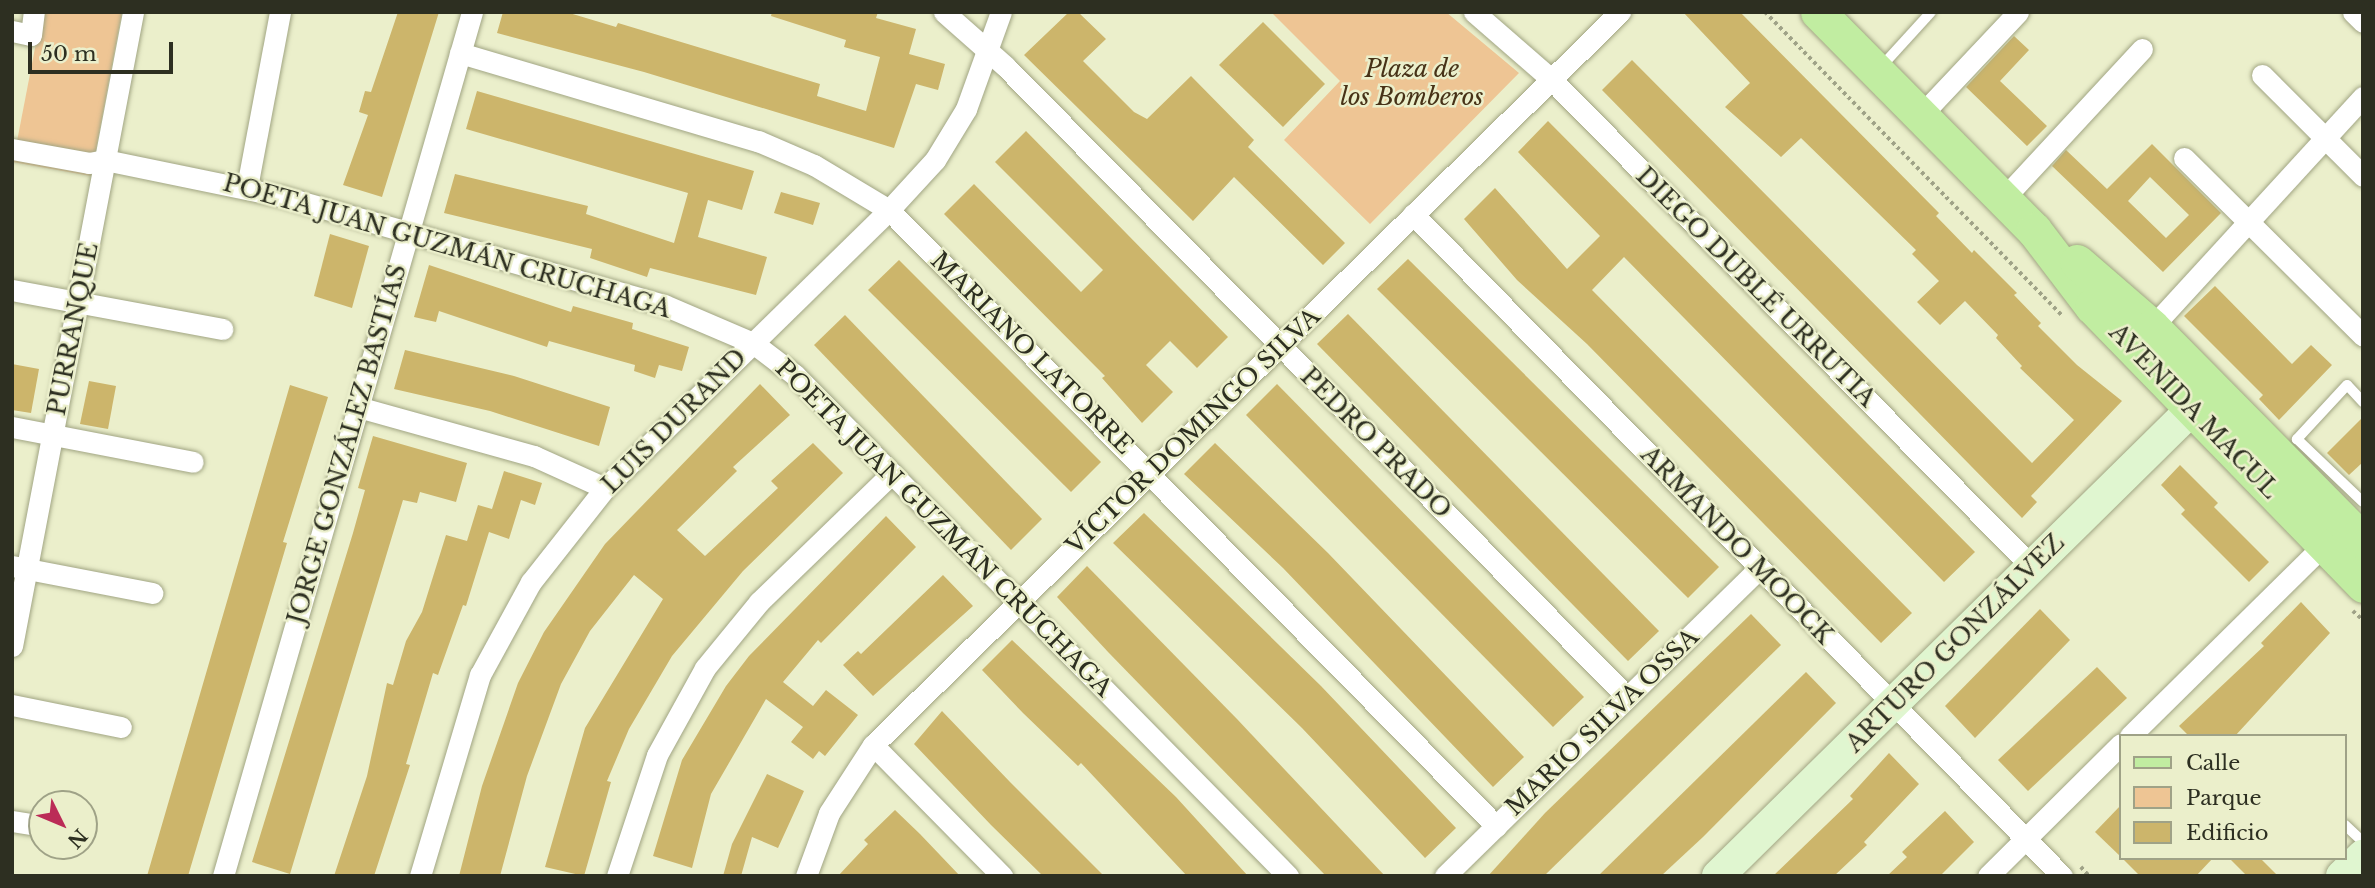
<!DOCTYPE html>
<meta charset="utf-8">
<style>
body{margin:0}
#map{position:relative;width:2375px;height:888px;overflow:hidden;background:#ebefcb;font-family:"Libre Baskerville",serif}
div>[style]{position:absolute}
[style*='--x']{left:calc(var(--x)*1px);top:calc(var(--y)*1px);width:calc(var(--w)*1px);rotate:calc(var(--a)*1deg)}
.green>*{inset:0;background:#eec594}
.building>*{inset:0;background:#ccb56b}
.path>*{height:3.5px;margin-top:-1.75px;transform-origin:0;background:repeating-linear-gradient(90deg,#9fa287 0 3.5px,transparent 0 7px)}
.roads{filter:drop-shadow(0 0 2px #a1a583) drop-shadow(0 0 2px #a1a583)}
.lane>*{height:10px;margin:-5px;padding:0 5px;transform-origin:5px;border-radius:5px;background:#fff}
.street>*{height:21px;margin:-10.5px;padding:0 10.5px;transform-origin:10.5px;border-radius:10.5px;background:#fff}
.secondary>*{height:32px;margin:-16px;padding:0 16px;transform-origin:16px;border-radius:16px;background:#e0f6d0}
.primary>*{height:35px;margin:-17.5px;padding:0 17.5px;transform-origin:17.5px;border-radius:17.5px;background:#c1eda1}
span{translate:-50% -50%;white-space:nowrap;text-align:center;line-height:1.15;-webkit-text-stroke:5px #ebefcb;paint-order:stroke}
.park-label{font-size:24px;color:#473217;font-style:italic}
.street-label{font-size:24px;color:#2d2f21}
.frame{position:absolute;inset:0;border:14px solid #2d2f21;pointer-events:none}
.legend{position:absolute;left:2119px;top:734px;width:228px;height:126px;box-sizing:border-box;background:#ebefcb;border:2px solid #9fa287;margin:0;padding:9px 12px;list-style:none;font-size:21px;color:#2d2f21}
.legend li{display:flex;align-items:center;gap:14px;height:35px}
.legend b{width:35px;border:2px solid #9fa287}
.north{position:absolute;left:28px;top:790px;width:70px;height:70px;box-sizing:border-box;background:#ebefcb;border:2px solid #9fa287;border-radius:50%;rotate:133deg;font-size:19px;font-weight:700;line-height:28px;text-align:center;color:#2d2f21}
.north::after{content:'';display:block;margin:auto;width:24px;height:32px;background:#bb2c57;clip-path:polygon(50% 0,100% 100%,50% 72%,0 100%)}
.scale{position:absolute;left:28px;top:42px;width:145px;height:32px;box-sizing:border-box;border:4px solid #2d2f21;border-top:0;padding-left:9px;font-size:21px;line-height:24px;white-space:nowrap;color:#2d2f21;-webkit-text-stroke:5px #ebefcb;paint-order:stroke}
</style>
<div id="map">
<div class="green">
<i style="clip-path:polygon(42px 12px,122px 12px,91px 176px,13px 162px)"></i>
<i style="clip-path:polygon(1271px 12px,1446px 12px,1519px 73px,1370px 224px,1284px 140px,1340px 81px)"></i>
</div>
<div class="building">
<i style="clip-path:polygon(398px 12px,439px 12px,382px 197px,343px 185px,368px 115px,359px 112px,365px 91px,371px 92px)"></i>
<i style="clip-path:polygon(503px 12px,566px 12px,616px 27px,618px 23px,820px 84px,817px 96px,866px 111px,880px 57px,844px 47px,846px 40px,771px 16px,772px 12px,878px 12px,876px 18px,916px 29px,909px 54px,945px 64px,938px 90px,916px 84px,894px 148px,644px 72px,497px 33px)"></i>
<i style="clip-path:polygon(1069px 12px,1078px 12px,1106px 39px,1083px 61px,1134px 112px,1147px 119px,1191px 76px,1254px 140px,1248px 147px,1345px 243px,1323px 265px,1234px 177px,1193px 221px,1024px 55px)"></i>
<i style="clip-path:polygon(1683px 12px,1740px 12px,1939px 213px,1936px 216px,1972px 253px,1974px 250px,2017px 293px,2014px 295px,2041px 323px,2038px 326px,2077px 365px,2122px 401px,2031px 496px,2037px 502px,2022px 518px,1602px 90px,1632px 60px,2032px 463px,2074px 420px,2020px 368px,2022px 366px,1996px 338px,1998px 335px,1965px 301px,1940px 325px,1917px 302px,1939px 281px,1912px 254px,1916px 250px,1801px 138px,1781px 157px,1725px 107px,1750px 83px)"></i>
<i style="clip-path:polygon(1263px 22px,1325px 84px,1283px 127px,1219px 65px)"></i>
<i style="clip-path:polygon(2014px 36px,2029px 50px,2000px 81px,2047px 126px,2027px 146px,1966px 87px)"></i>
<i style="clip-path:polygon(477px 91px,754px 171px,742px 210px,708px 200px,698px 237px,767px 257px,756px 295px,650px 268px,647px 277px,590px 258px,592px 249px,444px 213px,455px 174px,588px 206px,586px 214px,674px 243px,688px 193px,466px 129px)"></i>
<i style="clip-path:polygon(1548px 121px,1975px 552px,1944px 582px,1624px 257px,1592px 290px,1912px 613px,1881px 643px,1587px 344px,1517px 280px,1464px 219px,1495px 188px,1567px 269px,1600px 236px,1518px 152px)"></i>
<i style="clip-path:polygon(1026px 131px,1228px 337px,1197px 368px,1170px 341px,1146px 365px,1173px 392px,1142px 423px,1102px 378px,1105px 376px,944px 214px,974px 184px,1081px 292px,1103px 270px,995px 162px)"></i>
<i style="clip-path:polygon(evenodd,2152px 144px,2221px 213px,2163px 272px,2052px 166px,2066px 150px,2107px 189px,2152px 144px,2150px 177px,2189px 215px,2166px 238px,2128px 201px,2150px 177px)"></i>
<i style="clip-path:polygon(781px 192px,820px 203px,813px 225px,774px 213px)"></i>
<i style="clip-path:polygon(330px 234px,369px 246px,352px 308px,314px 296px)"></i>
<i style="clip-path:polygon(1408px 259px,1719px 567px,1688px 598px,1377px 289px)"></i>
<i style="clip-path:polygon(899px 260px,1101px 462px,1071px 492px,868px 290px)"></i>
<i style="clip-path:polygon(429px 265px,571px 312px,573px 306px,633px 323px,632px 329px,689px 347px,682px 371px,659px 365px,655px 378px,634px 371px,635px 365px,549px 341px,547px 347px,439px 311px,436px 322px,414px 317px)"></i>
<i style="clip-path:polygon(2215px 286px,2292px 364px,2311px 345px,2332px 365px,2279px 420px,2259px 399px,2263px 395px,2184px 316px)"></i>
<i style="clip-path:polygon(1348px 314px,1659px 631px,1628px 661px,1317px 344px)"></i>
<i style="clip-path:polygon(845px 315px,1042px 519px,1011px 550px,814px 345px)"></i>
<i style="clip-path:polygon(405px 350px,514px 376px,610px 407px,599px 446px,490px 411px,394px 389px)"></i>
<i style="clip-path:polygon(12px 364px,39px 369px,31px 413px,12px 410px)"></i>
<i style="clip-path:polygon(89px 381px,116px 386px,108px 429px,80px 424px)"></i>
<i style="clip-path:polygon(760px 384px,790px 415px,733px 467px,737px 471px,677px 530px,705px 556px,778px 488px,771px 481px,813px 443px,843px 473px,743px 571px,672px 656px,629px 729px,607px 781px,611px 782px,584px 876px,545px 867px,585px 728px,663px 599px,634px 575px,590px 631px,561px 684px,527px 776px,500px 876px,459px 876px,482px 786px,518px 683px,544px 632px,605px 544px)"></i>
<i style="clip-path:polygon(1277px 384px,1584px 697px,1553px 727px,1246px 415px)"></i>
<i style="clip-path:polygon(290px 385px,328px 397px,283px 542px,287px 543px,188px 876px,147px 876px)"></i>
<i style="clip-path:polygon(2363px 417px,2363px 462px,2349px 475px,2327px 453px)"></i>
<i style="clip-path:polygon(373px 436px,467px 463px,456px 502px,420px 492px,417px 503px,403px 500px,290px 874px,252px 862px,353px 533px,365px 490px,358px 488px)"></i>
<i style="clip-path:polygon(1215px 443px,1328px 553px,1524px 757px,1493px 787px,1283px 568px,1184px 474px)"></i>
<i style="clip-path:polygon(2180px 465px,2218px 503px,2214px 507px,2269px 562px,2249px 582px,2181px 514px,2185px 510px,2161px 485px)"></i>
<i style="clip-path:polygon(504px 471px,542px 483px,535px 505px,521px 500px,509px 539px,489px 532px,466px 606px,463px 605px,438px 675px,433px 673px,406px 764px,410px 765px,374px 876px,334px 876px,367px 776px,387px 683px,393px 685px,406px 641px,422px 612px,446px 535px,467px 541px,478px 505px,492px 509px)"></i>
<i style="clip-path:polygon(1144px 513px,1321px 686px,1456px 828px,1425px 858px,1302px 728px,1113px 543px)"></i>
<i style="clip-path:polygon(886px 516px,916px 547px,821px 643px,818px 640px,783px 682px,813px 706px,826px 690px,858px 715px,825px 756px,819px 751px,813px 759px,791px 742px,803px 727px,766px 699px,711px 794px,692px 868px,653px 856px,682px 760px,726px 686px,749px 656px)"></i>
<i style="clip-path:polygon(1087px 566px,1237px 719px,1385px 876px,1326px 876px,1109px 653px,1057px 597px)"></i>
<i style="clip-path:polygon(943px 575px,973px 606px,873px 696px,843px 665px,858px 651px,861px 654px)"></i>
<i style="clip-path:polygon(2301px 602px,2330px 633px,2235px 736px,2189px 736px,2179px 726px,2264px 646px,2261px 643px)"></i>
<i style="clip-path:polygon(2040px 609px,2070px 640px,1975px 738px,1945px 706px)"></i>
<i style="clip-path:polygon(1751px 614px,1781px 645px,1544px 876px,1488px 876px,1545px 813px)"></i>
<i style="clip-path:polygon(1012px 640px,1176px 797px,1248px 876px,1187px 876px,1081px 763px,1078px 766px,1023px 713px,982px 670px)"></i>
<i style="clip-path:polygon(2097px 667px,2127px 698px,2028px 791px,1998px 760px)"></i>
<i style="clip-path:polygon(1806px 672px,1836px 703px,1703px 837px,1661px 876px,1598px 876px)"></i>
<i style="clip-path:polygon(942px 711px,1010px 782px,1104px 876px,1043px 876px,991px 825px,914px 744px)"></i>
<i style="clip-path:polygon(1889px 753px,1919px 784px,1864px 842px,1867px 845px,1834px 876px,1773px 876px,1853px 799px,1850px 796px)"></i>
<i style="clip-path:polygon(767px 774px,804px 791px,778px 848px,752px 837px,741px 876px,723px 876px,732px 844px)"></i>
<i style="clip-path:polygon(2121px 805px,2121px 857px,2095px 832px)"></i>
<i style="clip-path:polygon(895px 810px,920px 834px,960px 876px,838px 876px,868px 844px,864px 840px)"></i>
<i style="clip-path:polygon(1945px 811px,1974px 842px,1940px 876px,1887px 876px,1907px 857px,1902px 852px)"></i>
<i style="clip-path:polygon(2122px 858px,2213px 858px,2196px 876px,2140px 876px)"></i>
<i style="clip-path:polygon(2229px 858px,2260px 858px,2278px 876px,2247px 876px)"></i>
</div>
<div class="path">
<i style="--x:1765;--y:12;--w:426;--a:45.6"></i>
<i style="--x:2353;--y:611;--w:13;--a:42"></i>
<i style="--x:2081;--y:867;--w:12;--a:48"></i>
</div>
<div class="roads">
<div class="lane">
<i style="--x:1881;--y:67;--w:74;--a:-47.7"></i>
<i style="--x:2363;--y:402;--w:23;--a:-133"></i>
<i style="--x:2347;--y:385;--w:74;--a:132.8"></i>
<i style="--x:2297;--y:439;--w:91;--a:43.7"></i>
<i style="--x:2345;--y:825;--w:25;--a:43"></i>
</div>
<div class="street">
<i style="--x:944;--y:12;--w:81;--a:41.5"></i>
<i style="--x:1005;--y:66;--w:886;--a:45.41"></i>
<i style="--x:1474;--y:12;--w:102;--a:41"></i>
<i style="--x:1551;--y:79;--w:685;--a:45.41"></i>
<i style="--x:2353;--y:12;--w:14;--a:45"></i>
<i style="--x:12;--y:31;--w:19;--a:12"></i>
<i style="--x:31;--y:35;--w:23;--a:-83"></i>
<i style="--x:460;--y:53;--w:311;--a:16.5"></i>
<i style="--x:758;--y:141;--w:61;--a:23.2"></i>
<i style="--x:814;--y:165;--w:87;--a:31"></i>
<i style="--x:889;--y:210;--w:865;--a:45.42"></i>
<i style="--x:2262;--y:75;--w:143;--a:45"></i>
<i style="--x:1922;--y:114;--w:140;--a:-46.7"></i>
<i style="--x:12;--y:149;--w:78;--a:10.3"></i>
<i style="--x:89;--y:163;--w:16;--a:-11"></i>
<i style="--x:105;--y:160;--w:180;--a:11.6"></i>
<i style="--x:281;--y:196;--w:398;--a:15.9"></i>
<i style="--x:664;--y:305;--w:97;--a:23.1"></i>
<i style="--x:753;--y:343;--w:53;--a:37.3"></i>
<i style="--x:795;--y:375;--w:703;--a:45.46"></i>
<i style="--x:2184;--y:158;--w:252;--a:44.8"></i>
<i style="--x:247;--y:187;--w:178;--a:-79.3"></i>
<i style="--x:2004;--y:198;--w:203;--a:-47.2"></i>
<i style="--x:1413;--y:214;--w:927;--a:45.57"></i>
<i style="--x:12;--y:290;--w:214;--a:10.5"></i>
<i style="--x:2152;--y:327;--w:312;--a:-47.5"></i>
<i style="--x:358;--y:407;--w:183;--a:15.6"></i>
<i style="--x:534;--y:456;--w:78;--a:24.3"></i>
<i style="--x:12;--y:427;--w:184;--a:10.9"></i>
<i style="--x:12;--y:566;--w:143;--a:10.9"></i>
<i style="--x:12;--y:646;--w:645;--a:-79.19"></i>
<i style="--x:12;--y:705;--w:111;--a:11.4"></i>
<i style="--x:2130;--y:736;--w:272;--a:-44.6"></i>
<i style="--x:873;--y:745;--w:184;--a:45.4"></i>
<i style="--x:12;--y:821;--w:30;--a:9"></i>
<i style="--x:223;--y:876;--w:899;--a:-73.92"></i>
<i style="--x:420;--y:876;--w:210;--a:-73.4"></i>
<i style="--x:480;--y:675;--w:106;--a:-61.3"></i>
<i style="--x:531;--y:582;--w:120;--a:-51.8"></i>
<i style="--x:605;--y:488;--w:397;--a:-44.4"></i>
<i style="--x:889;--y:210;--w:68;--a:-47.4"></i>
<i style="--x:935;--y:160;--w:60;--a:-58.7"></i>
<i style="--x:966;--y:109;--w:103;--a:-70.2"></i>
<i style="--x:617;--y:876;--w:127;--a:-71.7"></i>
<i style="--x:657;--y:755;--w:99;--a:-61.1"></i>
<i style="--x:705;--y:668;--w:85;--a:-50.7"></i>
<i style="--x:759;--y:602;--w:185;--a:-44.1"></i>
<i style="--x:806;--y:876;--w:67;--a:-69.9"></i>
<i style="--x:829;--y:813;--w:81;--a:-57.1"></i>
<i style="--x:873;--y:745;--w:1047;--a:-44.46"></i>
<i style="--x:1445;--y:876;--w:440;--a:-44.4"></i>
<i style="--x:1988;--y:876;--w:187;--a:-44.8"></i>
</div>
<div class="secondary">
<i style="--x:1718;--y:876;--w:664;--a:-44.57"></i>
<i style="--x:2342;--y:876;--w:29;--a:-44"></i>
</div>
<div class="primary">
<i style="--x:1818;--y:12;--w:307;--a:45.3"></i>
<i style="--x:2034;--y:230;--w:96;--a:52.7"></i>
<i style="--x:2092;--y:306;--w:389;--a:45.8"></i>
<i style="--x:2077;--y:262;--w:99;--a:40.9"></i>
<i style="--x:2152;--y:327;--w:301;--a:45.4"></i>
</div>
</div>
<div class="park-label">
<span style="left:1412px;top:83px">Plaza de<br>los Bomberos</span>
</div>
<div class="street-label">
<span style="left:447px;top:246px;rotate:16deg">POETA JUAN GUZMÁN CRUCHAGA</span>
<span style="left:1756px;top:287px;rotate:45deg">DIEGO DUBLÉ URRUTIA</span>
<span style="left:73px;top:329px;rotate:-79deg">PURRANQUE</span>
<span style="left:1032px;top:353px;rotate:45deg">MARIANO LATORRE</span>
<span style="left:2194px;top:411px;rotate:46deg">AVENIDA MACUL</span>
<span style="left:674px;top:421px;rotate:-45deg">LUIS DURAND</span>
<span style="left:1193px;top:431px;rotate:-44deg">VÍCTOR DOMINGO SILVA</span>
<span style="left:1376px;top:443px;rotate:45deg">PEDRO PRADO</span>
<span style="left:347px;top:444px;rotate:-74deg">JORGE GONZÁLEZ BASTÍAS</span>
<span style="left:944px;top:528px;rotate:45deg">POETA JUAN GUZMÁN CRUCHAGA</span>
<span style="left:1737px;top:545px;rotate:46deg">ARMANDO MOOCK</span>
<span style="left:1955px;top:643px;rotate:-45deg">ARTURO GONZÁLVEZ</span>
<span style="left:1602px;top:722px;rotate:-44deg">MARIO SILVA OSSA</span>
</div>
<div class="frame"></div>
<ul class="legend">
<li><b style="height:9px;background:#c1eda1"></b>Calle</li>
<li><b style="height:19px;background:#eec594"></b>Parque</li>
<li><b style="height:19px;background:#ccb56b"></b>Edificio</li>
</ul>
<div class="north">N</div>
<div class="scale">50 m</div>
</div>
